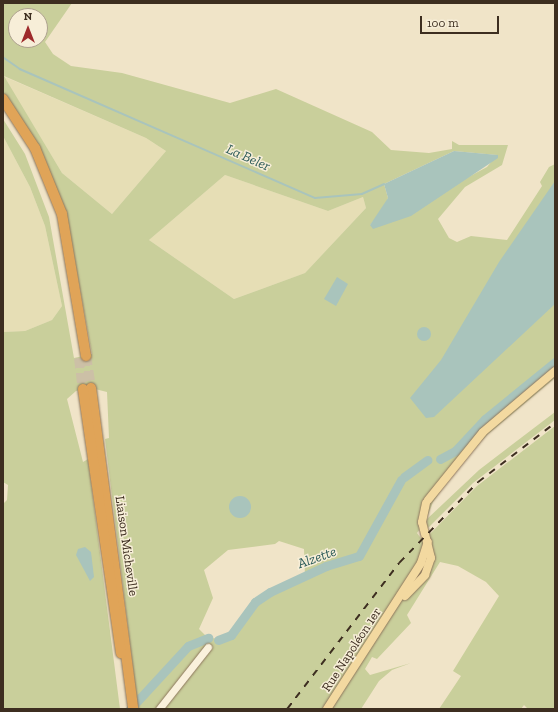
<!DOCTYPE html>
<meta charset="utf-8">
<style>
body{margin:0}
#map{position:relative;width:558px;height:712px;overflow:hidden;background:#f0e4c8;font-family:"Zilla Slab",serif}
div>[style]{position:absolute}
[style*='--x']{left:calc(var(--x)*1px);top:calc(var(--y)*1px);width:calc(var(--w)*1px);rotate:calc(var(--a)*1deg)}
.farmland>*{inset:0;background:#e6deb5}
.green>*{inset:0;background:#c9cf9b}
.water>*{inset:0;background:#a9c4bc}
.round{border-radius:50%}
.stream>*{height:1.5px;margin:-0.75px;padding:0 0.75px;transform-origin:0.75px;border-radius:0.75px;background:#a9c4bc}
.river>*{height:9px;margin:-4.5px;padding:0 4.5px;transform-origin:4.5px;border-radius:4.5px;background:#a9c4bc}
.highway-tunnel>*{height:10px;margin-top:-5px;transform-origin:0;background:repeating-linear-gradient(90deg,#ccc0a6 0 10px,transparent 0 15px)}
.roads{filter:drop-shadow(0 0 1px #8d765c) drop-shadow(0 0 1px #8d765c)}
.minor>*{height:7px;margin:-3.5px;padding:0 3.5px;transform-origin:3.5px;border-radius:3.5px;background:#faf1dc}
.major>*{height:8px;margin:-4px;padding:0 4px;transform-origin:4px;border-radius:4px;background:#f3d9a0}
.highway>*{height:10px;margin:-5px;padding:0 5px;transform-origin:5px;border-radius:5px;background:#e0a458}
.rail>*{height:1.5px;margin-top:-0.75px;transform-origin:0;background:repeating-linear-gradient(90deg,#3d2e20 0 7px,transparent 0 14px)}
span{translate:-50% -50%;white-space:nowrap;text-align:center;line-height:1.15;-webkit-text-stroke:3px #f7eed8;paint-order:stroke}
.street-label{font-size:13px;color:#3d2e20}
.water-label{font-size:14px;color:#2f5d5a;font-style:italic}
.frame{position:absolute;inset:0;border:4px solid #3d2e20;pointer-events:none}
.north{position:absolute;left:8px;top:8px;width:40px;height:40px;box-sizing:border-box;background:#f7eed8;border:1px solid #ada18e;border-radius:50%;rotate:0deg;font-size:11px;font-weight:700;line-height:16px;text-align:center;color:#3d2e20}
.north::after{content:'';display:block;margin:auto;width:14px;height:18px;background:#9e2a2b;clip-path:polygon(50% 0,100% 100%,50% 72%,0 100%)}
.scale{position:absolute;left:420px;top:16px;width:79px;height:18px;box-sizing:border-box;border:2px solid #3d2e20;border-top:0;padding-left:5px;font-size:12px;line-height:14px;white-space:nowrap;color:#3d2e20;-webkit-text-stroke:3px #f7eed8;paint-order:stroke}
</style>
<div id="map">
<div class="farmland">
<i style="clip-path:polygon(3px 76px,146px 138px,166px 151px,112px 214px,62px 173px)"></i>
<i style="clip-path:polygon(3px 136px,30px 187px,45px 226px,62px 306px,52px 320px,25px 331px,3px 332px)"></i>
<i style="clip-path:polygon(225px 175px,328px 211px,363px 197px,366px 208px,305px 273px,234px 299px,149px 240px)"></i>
</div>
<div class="green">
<i style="clip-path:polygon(evenodd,3px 3px,72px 3px,45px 42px,53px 54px,71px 66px,122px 73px,230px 103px,276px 89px,372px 132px,391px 150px,429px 153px,452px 149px,452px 141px,459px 145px,508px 145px,502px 165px,465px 187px,438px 219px,449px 238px,457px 242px,471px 236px,507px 240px,542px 186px,540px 182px,549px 167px,555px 164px,555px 378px,487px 435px,456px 469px,433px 502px,426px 520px,479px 470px,555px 412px,555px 420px,473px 483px,428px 528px,426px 521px,417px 533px,423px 541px,477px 486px,555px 426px,555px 709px,528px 709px,524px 705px,521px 709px,439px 709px,461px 676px,453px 671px,499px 596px,486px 582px,458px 566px,440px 562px,407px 615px,411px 623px,377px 659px,372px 657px,365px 669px,370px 675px,411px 663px,392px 670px,379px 681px,361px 709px,138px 709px,105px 439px,109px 438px,107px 392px,91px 388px,76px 391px,67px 399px,83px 462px,88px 459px,120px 709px,3px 709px,3px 504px,7px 500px,8px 485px,3px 482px,3px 332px,25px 331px,52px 320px,62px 306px,45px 226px,30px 187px,3px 136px,3px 119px,25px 154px,49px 217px,74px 358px,92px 354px,66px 213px,39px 146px,3px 92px,3px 3px,16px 16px,40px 16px,40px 40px,16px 40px,16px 16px,3px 3px,4px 76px,146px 138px,166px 151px,112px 214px,62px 173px,4px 76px,3px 3px,454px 151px,497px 155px,487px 167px,450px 187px,370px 225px,385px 207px,388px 198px,384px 184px,454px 151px,3px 3px,225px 175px,328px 211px,363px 197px,366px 208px,305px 273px,234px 299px,149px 240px,225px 175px,3px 3px,279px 541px,304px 549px,305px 576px,255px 602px,226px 639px,208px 638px,199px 629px,213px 598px,204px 570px,228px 550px,275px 544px,279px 541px)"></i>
</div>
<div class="water">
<i style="clip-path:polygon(454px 151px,498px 155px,498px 158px,411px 216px,373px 229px,370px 225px,388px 198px,384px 184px)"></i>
<i style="clip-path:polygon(555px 181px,555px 304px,434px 417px,426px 418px,410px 398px,441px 360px,499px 262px)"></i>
<i style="clip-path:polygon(337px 277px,348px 284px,336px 306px,324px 299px)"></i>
<i class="round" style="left:417px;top:327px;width:14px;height:14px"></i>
<i class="round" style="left:229px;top:496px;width:22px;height:22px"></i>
<i style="clip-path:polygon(85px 547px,91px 552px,94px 577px,90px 581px,76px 555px,78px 549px)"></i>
</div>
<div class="stream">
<i style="--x:3;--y:57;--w:21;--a:35"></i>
<i style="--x:20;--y:69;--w:322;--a:23.6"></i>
<i style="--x:315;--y:198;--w:47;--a:-4.9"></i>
<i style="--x:362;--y:194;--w:24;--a:-24"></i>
</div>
<div class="river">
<i style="--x:440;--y:459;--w:17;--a:-28"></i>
<i style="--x:455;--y:451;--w:44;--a:-46.8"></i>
<i style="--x:485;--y:419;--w:90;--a:-39.2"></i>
<i style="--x:404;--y:477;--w:29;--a:-36"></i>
<i style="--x:218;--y:640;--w:14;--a:-21"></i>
<i style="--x:231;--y:635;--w:41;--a:-54"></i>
<i style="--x:255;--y:602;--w:18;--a:-34"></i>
<i style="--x:270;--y:592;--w:62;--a:-24.9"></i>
<i style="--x:326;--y:566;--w:34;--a:-17"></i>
<i style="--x:359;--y:556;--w:87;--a:-61.1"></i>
<i style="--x:130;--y:709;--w:86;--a:-47.4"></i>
<i style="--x:188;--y:646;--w:22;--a:-22"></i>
</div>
<div class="highway-tunnel">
<i style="--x:86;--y:356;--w:32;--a:81"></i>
<i style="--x:79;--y:358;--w:31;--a:83"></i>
</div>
<div class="roads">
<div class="minor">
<i style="--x:159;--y:709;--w:79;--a:-51.7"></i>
</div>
<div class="major">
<i style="--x:428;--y:500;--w:87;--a:-51"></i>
<i style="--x:483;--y:432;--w:94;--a:-40.3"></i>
<i style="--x:405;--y:596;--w:29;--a:-46"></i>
<i style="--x:425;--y:575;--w:18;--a:-71"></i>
<i style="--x:431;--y:558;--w:37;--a:-104"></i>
<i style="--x:422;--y:522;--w:19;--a:-78"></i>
<i style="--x:327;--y:709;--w:174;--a:-57.2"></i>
<i style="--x:421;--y:563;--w:22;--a:-72"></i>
</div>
<div class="highway">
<i style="--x:3;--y:99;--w:59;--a:56.9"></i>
<i style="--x:35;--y:148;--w:71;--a:67.8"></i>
<i style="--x:62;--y:214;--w:144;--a:80.4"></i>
<i style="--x:91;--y:388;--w:324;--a:82.5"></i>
<i style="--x:83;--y:389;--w:267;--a:81.8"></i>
</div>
</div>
<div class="rail">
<i style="--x:287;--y:709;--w:184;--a:-52.5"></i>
<i style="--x:399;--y:563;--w:113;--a:-45.7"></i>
<i style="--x:478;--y:482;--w:97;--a:-37.5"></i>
</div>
<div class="street-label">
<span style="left:126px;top:546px;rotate:82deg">Liaison Micheville</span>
<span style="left:352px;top:650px;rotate:-57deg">Rue Napoléon 1er</span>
</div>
<div class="water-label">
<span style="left:248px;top:158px;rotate:24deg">La Beler</span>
<span style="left:317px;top:558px;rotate:-20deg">Alzette</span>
</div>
<div class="frame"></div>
<div class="north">N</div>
<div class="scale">100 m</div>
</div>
